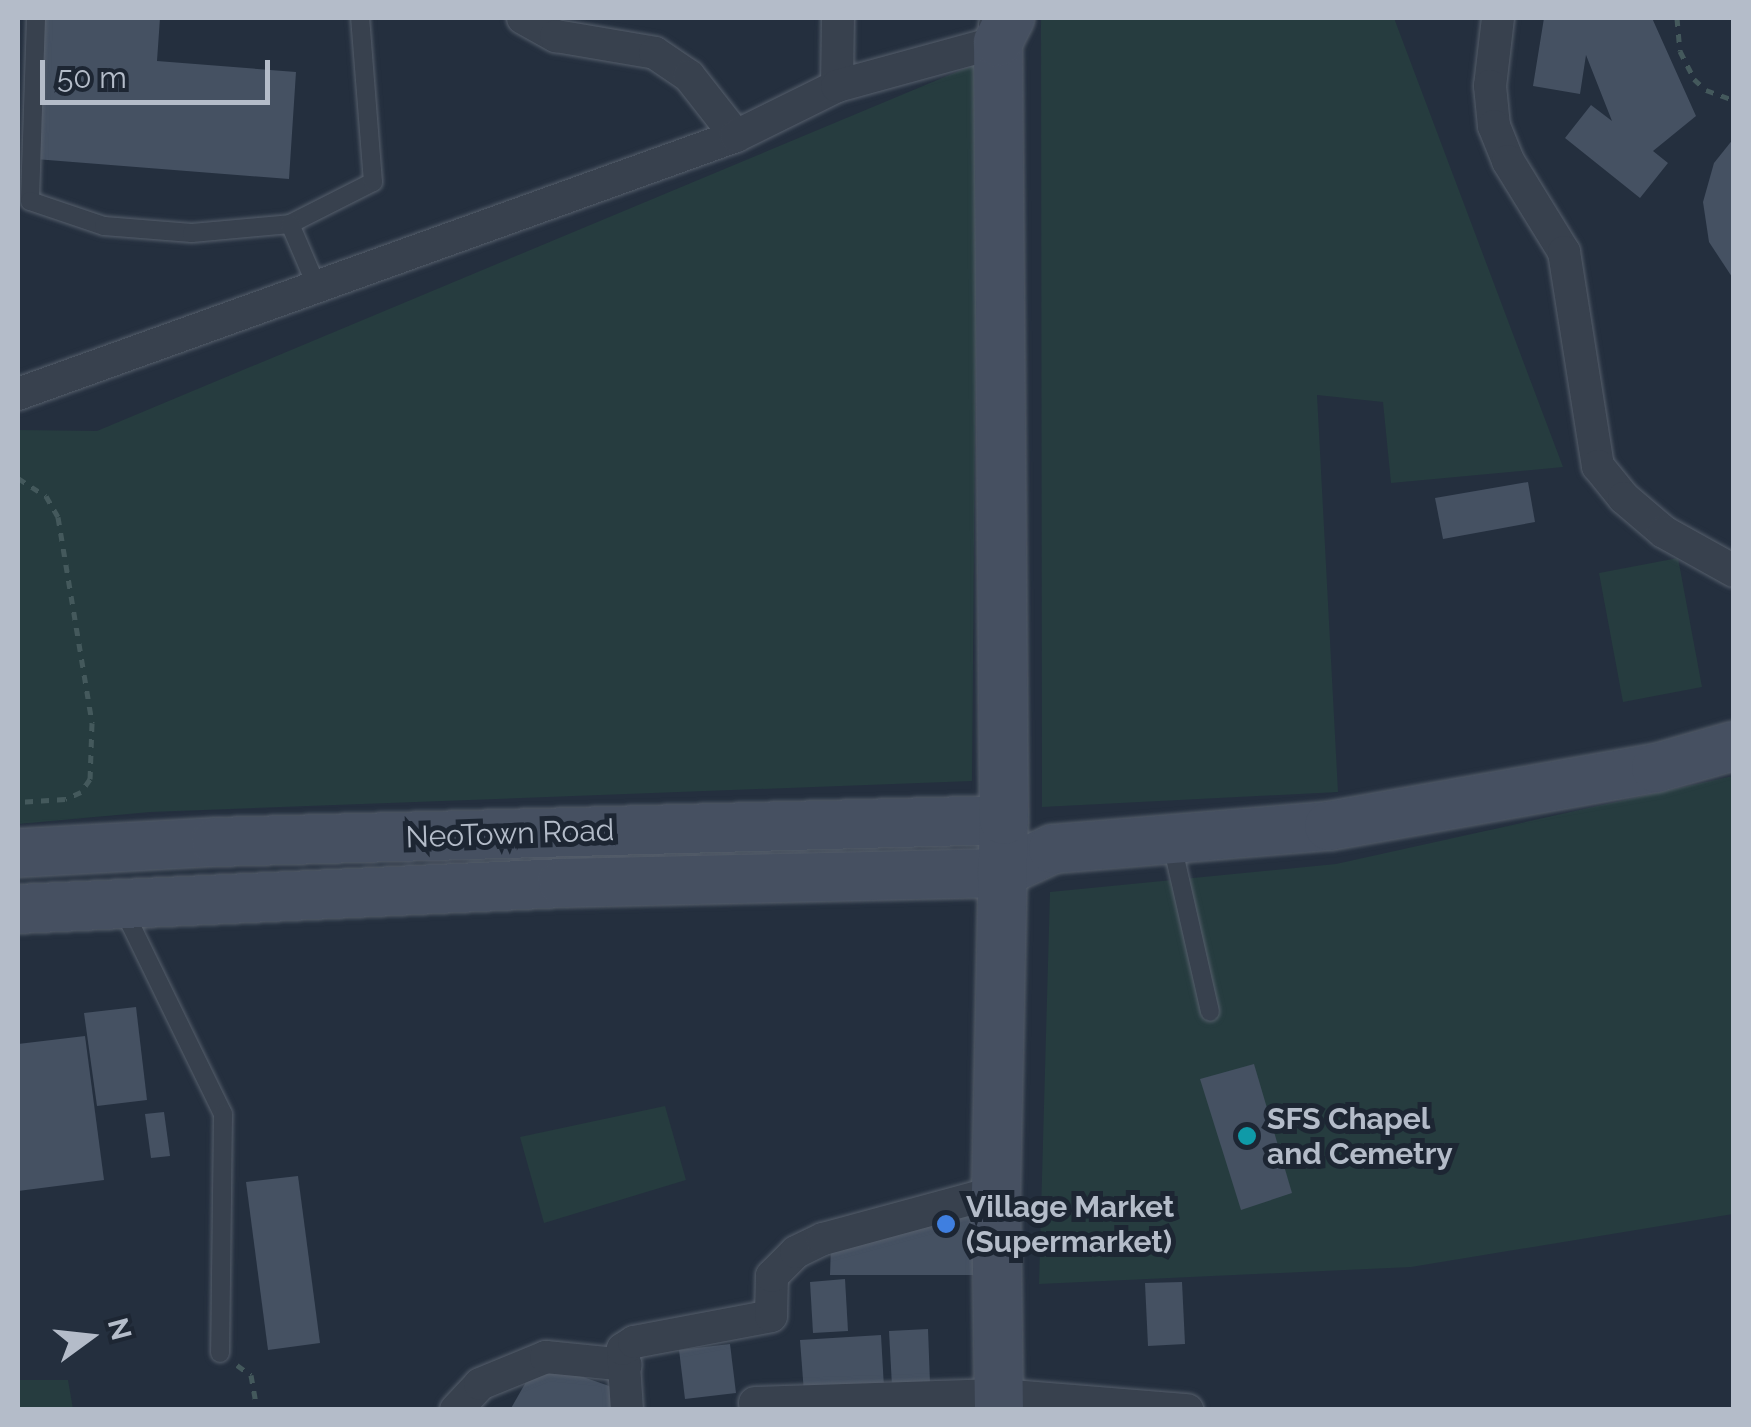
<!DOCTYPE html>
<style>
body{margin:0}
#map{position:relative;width:1751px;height:1427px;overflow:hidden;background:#242f3e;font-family:Raleway,sans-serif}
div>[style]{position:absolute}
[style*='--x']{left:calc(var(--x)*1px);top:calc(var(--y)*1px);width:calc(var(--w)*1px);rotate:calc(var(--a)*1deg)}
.green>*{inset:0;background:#263c3f}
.building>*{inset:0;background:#455162}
.path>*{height:5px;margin-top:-2.5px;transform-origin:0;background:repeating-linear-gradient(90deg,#44595c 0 8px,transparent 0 16px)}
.roads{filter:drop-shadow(0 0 2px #565f6c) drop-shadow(0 0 2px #565f6c)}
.lane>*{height:18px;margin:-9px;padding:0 9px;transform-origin:9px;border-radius:9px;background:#38414e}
.street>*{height:32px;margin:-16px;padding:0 16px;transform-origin:16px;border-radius:16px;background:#38414e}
.secondary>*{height:48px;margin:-24px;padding:0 24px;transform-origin:24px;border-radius:24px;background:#465061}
.dots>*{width:28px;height:28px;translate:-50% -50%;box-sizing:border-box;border:5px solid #1d2633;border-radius:50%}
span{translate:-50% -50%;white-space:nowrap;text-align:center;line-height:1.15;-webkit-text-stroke:10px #1d2633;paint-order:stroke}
.street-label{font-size:30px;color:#b4bcc9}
.poi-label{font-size:30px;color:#b4bcc9;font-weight:700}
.left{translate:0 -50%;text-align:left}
.frame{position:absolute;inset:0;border:20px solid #b4bcc9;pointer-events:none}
.north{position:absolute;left:40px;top:1287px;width:100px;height:100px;-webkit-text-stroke:8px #1d2633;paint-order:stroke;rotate:75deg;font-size:28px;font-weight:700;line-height:40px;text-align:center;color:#b4bcc9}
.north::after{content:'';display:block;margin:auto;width:35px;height:45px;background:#b4bcc9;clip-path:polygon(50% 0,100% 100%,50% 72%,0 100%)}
.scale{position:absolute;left:40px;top:60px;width:230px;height:45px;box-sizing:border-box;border:5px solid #b4bcc9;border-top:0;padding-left:12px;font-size:30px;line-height:35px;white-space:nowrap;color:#b4bcc9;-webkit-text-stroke:8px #1d2633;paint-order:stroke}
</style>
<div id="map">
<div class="green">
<i style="clip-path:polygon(1041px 18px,1394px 18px,1563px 467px,1391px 483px,1383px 402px,1317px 395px,1338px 792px,1042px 807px)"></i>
<i style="clip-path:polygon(978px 63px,972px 781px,150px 812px,18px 824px,18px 430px,97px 431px)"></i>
<i style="clip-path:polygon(1678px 558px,1702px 687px,1623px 702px,1599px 573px)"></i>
<i style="clip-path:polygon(1733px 776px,1733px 1214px,1411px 1267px,1039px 1284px,1050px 892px,1336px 864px)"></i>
<i style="clip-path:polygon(665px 1106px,686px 1180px,544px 1223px,520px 1137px)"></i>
<i style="clip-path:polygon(18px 1380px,68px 1380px,73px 1409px,18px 1409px)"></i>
</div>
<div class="building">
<i style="clip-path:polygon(45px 18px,160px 18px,157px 61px,296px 72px,289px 179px,35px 159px)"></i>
<i style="clip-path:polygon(1544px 18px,1652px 18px,1696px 116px,1653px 151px,1668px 163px,1640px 198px,1565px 138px,1591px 105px,1612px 121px,1586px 55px,1580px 94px,1533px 86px)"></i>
<i style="clip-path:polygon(1734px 138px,1734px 280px,1709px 242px,1703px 202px,1714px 163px)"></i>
<i style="clip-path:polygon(1528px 482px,1535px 522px,1443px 539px,1435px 498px)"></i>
<i style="clip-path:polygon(136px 1007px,147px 1100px,97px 1106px,84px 1013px)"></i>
<i style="clip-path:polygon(85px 1036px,104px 1180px,18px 1191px,18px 1044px)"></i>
<i style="clip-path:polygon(1254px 1064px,1292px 1193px,1241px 1210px,1200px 1079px)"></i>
<i style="clip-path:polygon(164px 1112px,170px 1156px,151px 1158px,145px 1114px)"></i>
<i style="clip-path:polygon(298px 1176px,320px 1343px,268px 1350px,246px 1182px)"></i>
<i style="clip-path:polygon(983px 1204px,988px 1275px,830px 1275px,831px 1245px)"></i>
<i style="clip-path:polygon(845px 1279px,848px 1331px,813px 1333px,810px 1282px)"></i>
<i style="clip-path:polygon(1182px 1282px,1185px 1344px,1148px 1346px,1145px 1283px)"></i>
<i style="clip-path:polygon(928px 1329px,930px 1384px,892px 1386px,889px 1331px)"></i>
<i style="clip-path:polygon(881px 1335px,884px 1388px,804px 1393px,800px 1340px)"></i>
<i style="clip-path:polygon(730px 1344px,736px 1393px,685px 1399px,679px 1350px)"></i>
<i style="clip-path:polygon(560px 1369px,615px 1388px,615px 1410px,510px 1410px,530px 1375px)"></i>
</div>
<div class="path">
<i style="--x:1677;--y:18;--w:33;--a:85"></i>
<i style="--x:1680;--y:51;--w:31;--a:63"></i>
<i style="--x:1694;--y:79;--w:16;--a:43"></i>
<i style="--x:1706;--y:90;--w:30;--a:20"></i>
<i style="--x:18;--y:478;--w:33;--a:33"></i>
<i style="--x:46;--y:496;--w:24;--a:60"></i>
<i style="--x:58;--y:517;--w:209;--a:80.6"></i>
<i style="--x:92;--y:723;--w:56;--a:92"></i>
<i style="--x:90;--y:779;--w:16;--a:125"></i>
<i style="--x:81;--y:792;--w:17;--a:156"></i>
<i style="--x:65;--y:799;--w:47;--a:176.3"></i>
<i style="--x:237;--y:1365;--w:17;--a:36"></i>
<i style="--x:251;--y:1375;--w:36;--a:80"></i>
</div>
<div class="roads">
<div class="lane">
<i style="--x:36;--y:18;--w:183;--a:91.9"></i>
<i style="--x:30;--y:201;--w:78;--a:18.7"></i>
<i style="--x:104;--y:226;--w:88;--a:4.5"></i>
<i style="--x:192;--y:233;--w:98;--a:-5.2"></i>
<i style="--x:290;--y:224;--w:93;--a:-26.8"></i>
<i style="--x:373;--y:182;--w:165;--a:-94.5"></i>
<i style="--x:290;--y:224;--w:69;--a:66.8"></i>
<i style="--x:1171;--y:840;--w:176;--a:77.2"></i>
<i style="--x:123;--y:909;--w:228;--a:64"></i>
<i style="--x:223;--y:1114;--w:239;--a:90.7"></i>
</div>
<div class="street">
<i style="--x:523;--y:18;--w:38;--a:29"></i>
<i style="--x:556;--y:36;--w:100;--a:9.7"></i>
<i style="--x:655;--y:53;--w:41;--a:34.1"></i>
<i style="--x:689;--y:76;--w:76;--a:51.9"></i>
<i style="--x:1498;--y:18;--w:68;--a:96.7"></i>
<i style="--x:1490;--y:86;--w:40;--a:84.3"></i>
<i style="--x:1494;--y:126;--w:38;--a:68"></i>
<i style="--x:1508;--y:161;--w:107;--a:58.4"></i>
<i style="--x:1564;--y:252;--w:217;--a:81"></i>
<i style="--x:1598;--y:466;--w:41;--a:50.9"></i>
<i style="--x:1624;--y:498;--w:52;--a:40.4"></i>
<i style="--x:1664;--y:532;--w:80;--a:29.1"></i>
<i style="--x:837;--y:86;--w:68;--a:-89.2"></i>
<i style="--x:18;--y:394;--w:763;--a:-19.76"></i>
<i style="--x:736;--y:136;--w:113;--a:-26.3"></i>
<i style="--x:837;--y:86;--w:167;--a:-15.3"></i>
<i style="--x:998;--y:42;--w:17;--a:-100"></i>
<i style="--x:755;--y:1403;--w:244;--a:-1.9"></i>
<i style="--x:999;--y:1395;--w:189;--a:4.6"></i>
<i style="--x:456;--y:1410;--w:35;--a:-47"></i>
<i style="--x:480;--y:1384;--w:71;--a:-22.2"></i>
<i style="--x:546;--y:1357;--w:80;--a:5.7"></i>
<i style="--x:627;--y:1410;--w:61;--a:-93.8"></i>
<i style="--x:623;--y:1349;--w:13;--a:-32"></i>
<i style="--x:634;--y:1342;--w:139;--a:-10.7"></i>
<i style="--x:771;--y:1316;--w:40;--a:-88.6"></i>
<i style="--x:772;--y:1276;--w:34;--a:-45"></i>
<i style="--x:796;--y:1252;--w:30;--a:-26"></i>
<i style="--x:823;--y:1239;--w:179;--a:-15.2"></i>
</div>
<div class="secondary">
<i style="--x:18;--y:853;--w:198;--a:-3.2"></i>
<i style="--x:216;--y:842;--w:788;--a:-1.6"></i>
<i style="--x:18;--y:909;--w:546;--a:-2.73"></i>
<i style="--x:563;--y:883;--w:438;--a:-1.3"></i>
<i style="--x:1001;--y:873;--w:57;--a:-24.8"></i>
<i style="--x:1053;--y:849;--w:277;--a:-4.8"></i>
<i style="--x:1329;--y:826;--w:332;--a:-10.1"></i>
<i style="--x:1656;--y:768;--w:81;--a:-15.8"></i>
<i style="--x:999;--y:1410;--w:218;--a:-90.8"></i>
<i style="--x:996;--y:1192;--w:372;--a:-88.8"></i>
<i style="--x:1004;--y:820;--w:778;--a:-90.44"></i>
<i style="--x:998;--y:42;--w:27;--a:-63"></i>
</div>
</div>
<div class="dots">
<i style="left:1247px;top:1136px;background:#0f9aa8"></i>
<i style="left:946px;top:1224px;background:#3f7fe0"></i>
</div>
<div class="street-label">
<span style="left:510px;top:834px;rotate:-2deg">NeoTown Road</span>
</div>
<div class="poi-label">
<span class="left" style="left:1267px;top:1136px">SFS Chapel<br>and Cemetry</span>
<span class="left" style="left:966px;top:1224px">Village Market<br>(Supermarket)</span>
</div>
<div class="frame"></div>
<div class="north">N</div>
<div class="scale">50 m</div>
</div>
